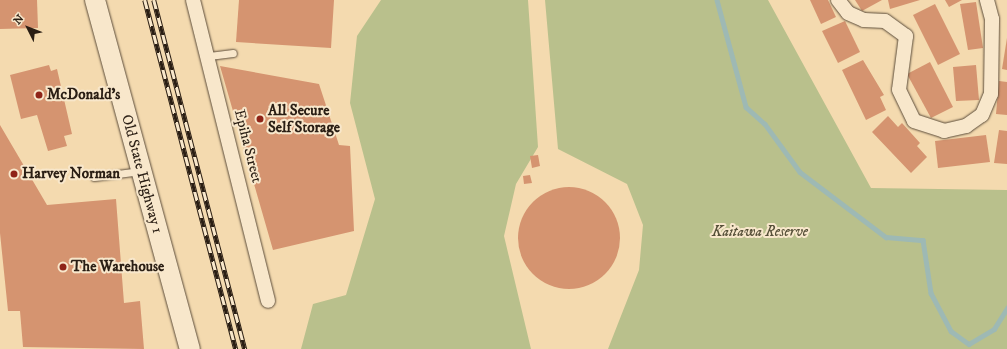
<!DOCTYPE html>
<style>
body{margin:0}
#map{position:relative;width:1007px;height:349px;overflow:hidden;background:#f4daaf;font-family:"IM FELL DW Pica",serif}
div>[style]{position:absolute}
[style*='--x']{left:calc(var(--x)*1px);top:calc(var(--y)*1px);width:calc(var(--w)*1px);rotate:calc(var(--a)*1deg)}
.green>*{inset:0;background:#b9c08c}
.stream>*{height:4.5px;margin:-2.25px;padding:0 2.25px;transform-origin:2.25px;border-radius:2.25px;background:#9eb9b4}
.building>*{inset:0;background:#d59470}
.round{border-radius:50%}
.roads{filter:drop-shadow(0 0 1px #5c4d3b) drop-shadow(0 0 1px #5c4d3b)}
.service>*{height:7px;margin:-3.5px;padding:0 3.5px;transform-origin:3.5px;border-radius:3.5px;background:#f8e7cb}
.minor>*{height:14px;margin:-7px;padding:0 7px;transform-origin:7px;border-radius:7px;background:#f8e7cb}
.secondary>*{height:20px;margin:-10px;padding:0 10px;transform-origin:10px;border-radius:10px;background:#f8e7cb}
.rail>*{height:4.5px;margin-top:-2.25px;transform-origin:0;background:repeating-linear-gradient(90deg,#f8e7cb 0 9px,#2a1e14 0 18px);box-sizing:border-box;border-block:1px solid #2a1e14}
.dots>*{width:11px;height:11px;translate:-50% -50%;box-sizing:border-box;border:2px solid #f8e7cb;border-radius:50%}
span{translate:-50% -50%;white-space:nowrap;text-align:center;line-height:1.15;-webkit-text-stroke:4px #f8e7cb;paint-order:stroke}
.poi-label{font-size:15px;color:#2a1e14;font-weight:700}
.left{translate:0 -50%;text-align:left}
.street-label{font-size:15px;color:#2a1e14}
.park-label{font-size:15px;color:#554f38;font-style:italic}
.north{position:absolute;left:8px;top:8px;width:40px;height:40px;-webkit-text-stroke:3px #f8e7cb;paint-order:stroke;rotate:312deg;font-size:11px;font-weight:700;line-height:16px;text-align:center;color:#2a1e14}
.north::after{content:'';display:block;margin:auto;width:14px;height:18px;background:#2a1e14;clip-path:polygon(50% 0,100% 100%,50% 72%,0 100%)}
</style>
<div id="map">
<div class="green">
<i style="clip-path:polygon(381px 0,528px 0,538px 147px,516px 184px,504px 236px,531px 349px,301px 349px,313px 304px,346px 295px,375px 199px,350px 103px,357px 36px)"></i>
<i style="clip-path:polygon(545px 0,768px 0,871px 188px,1007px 190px,1007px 349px,608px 349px,639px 270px,643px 225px,627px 184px,558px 149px)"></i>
</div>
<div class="stream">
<i style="--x:717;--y:0;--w:111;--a:74.8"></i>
<i style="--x:746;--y:107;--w:25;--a:42"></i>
<i style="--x:765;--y:124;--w:59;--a:53.9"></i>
<i style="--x:800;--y:172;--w:108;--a:37.1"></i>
<i style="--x:886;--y:237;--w:37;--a:5"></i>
<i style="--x:923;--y:240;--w:54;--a:81.4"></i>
<i style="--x:931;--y:293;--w:43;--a:62.2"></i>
<i style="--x:951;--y:331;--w:22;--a:36"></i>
<i style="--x:969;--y:344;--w:29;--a:-31"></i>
<i style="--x:994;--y:329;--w:25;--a:-58"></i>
</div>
<div class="building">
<i style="clip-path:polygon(0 0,37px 0,38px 28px,0 29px)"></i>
<i style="clip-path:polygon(239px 0,334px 0,331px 48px,236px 42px)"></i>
<i style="clip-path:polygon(810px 0,828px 0,836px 17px,821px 24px)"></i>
<i style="clip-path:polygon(855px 0,882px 0,862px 11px)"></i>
<i style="clip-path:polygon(888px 0,920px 0,890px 9px)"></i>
<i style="clip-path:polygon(945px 0,962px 0,949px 7px)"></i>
<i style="clip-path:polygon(976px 2px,983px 48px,968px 50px,960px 4px)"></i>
<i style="clip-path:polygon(935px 4px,960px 54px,938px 65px,913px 15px)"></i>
<i style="clip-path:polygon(845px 21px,860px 52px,838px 63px,822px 31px)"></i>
<i style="clip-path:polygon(1007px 38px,1007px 70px,1002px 69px)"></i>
<i style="clip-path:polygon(863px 60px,884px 95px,880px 97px,886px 110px,866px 120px,842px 70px)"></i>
<i style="clip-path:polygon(930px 62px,953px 107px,931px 118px,907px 74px)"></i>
<i style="clip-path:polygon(49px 65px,51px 71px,57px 69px,72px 134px,64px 136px,67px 146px,48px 151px,37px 115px,21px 119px,10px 75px)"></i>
<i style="clip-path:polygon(976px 65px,979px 100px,956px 101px,953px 67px)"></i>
<i style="clip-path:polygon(220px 66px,319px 84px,339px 145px,350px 146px,354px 231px,273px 250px)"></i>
<i style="clip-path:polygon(999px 81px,1007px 82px,1007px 115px,996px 114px)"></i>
<i style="clip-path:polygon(888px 116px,898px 127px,902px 123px,920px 143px,917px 146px,927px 157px,911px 173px,872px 132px)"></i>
<i style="clip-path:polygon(0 125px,47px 205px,116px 199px,124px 303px,140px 301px,144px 349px,23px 347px,20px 311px,8px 311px,0 233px)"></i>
<i style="clip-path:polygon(999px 130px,1007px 131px,1007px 164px,994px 163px)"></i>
<i style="clip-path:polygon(986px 135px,990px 162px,938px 168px,935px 141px)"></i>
<i style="clip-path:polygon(538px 155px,540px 166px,532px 168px,530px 156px)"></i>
<i style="clip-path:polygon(530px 175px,532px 183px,524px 184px,523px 176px)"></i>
<i class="round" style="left:518px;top:187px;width:102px;height:102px"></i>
</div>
<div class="roads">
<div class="service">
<i style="--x:209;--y:56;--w:24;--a:-7"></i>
<i style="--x:94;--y:177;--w:47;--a:-7.3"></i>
</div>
<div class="minor">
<i style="--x:193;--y:0;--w:310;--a:76"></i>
<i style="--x:838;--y:0;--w:16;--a:52"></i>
<i style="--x:848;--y:13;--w:17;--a:24"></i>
<i style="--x:864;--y:20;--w:21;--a:3"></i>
<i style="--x:885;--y:21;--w:26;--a:36"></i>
<i style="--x:906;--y:36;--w:54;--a:97.4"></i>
<i style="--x:899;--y:90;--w:34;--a:64"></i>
<i style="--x:914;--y:121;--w:32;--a:18"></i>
<i style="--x:944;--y:131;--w:23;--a:-13"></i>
<i style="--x:966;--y:126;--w:19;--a:-35"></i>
<i style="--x:982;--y:115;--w:23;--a:-67"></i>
<i style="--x:991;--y:94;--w:75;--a:-89.2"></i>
<i style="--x:992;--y:19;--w:20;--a:-105"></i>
</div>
<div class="secondary">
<i style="--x:95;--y:0;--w:362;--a:74.8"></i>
</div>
</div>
<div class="rail">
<i style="--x:145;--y:0;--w:361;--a:75.4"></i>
<i style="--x:154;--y:0;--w:361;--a:75.4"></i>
</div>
<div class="dots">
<i style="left:39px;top:95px;background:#8f2418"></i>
<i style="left:260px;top:119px;background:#8f2418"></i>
<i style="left:14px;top:174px;background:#8f2418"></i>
<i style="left:63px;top:267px;background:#8f2418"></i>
</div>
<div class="poi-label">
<span class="left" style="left:47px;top:95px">McDonald's</span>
<span class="left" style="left:268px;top:119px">All Secure<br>Self Storage</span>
<span class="left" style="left:22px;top:174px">Harvey Norman</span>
<span class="left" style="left:71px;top:267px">The Warehouse</span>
</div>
<div class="street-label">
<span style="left:248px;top:146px;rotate:76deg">Epiha Street</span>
<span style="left:142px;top:174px;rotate:75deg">Old State Highway 1</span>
</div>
<div class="park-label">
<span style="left:760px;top:232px">Kaitawa Reserve</span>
</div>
<div class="north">N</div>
</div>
